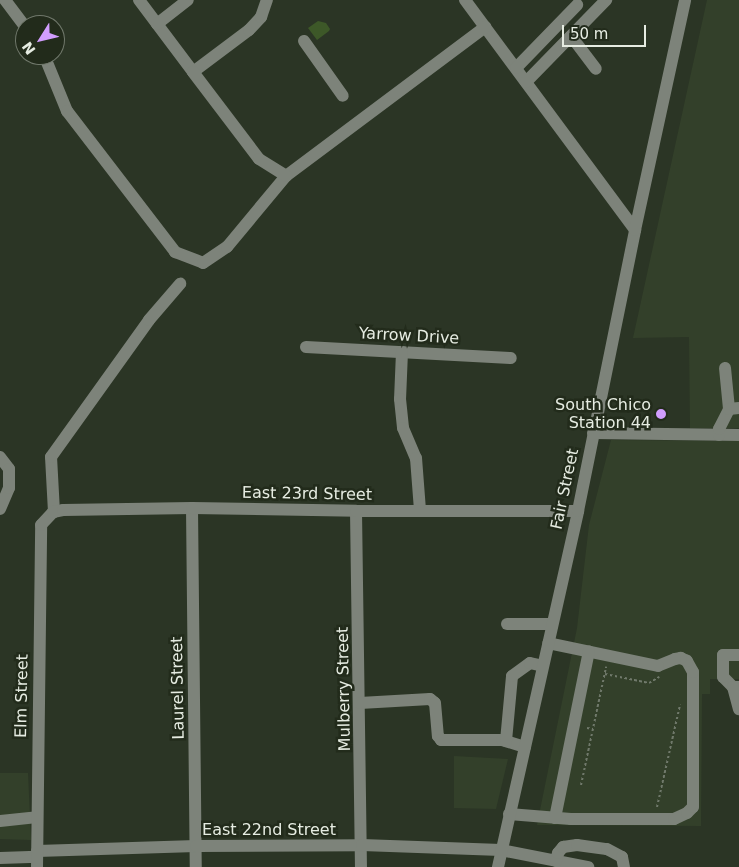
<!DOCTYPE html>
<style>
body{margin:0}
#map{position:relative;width:739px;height:867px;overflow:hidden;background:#2b3525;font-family:"DejaVu Sans",sans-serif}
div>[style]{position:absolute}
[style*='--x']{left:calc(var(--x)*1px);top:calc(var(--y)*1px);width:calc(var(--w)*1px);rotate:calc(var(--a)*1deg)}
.built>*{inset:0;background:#33402a}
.green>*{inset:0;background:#3d5828}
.path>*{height:2px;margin-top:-1px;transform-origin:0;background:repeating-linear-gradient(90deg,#70796b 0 2.5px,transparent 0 5px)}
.minor>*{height:12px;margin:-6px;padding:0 6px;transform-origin:6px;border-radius:6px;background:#7d837a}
.dots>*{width:14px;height:14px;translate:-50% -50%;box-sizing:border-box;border:2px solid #222b1b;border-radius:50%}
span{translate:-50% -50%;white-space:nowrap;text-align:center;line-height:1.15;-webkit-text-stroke:5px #222b1b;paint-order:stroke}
.street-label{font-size:16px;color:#e6ece2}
.poi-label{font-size:16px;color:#e6ece2}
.right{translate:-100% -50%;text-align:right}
.north{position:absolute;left:15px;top:15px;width:50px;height:50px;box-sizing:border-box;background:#222b1b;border:1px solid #70786b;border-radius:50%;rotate:234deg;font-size:14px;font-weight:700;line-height:20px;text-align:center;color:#e6ece2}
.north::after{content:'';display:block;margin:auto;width:18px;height:22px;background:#d19dfe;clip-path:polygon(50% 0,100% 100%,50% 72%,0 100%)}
.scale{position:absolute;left:562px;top:25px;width:84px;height:22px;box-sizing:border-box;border:2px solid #e6ece2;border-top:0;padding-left:6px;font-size:15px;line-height:18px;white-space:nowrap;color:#e6ece2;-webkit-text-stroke:4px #222b1b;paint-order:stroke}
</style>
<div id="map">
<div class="built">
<i style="clip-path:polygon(707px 0,739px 0,739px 428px,690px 428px,689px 337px,633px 338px)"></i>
<i style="clip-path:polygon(611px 440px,739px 441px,739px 679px,710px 679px,710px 694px,702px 694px,701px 826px,537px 825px,577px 628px,589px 525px)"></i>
<i style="clip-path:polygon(454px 756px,508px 759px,496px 809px,454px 808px)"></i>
<i style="clip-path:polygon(0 773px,28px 773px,31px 840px,0 839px)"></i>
</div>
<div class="green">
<i style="clip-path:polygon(318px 21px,326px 23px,330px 29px,329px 31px,317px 40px,308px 28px)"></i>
</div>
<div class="path">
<i style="--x:605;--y:674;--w:45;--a:11.6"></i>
<i style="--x:649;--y:683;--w:12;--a:-31"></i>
<i style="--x:587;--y:728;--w:6;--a:9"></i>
<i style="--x:581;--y:785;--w:121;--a:-78"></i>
<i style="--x:657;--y:807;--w:105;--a:-77.3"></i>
</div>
<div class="minor">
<i style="--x:5;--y:0;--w:34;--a:53"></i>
<i style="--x:139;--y:0;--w:90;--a:53.1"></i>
<i style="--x:193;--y:72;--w:70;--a:-36.9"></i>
<i style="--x:249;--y:30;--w:18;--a:-47"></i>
<i style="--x:261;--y:17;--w:18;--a:-71"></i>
<i style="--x:465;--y:0;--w:286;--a:53.5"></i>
<i style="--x:157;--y:24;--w:39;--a:-38"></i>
<i style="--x:571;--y:36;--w:41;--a:52.9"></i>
<i style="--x:304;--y:41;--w:67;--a:54.7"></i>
<i style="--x:44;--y:55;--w:61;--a:67.7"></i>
<i style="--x:67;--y:111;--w:178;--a:52.5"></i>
<i style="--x:175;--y:252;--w:30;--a:21"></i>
<i style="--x:203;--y:263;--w:29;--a:-34"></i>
<i style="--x:227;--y:247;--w:92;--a:-50.3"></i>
<i style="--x:286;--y:176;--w:249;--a:-36.8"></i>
<i style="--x:516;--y:68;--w:88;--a:-45.9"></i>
<i style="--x:193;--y:72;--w:109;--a:52.8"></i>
<i style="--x:259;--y:159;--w:32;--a:32"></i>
<i style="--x:526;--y:82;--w:115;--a:-45.7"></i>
<i style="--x:306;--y:347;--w:205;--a:3.1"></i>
<i style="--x:402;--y:352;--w:47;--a:92.4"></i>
<i style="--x:400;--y:399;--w:29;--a:84"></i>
<i style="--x:403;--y:428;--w:33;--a:67"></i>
<i style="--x:416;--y:458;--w:52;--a:85.6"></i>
<i style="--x:725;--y:368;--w:41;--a:84.4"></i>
<i style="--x:593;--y:433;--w:146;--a:0.8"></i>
<i style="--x:719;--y:435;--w:6;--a:-90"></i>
<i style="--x:719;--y:429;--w:22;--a:-63"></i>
<i style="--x:729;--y:409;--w:10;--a:-6"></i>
<i style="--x:0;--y:457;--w:15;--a:53"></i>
<i style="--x:192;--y:508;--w:359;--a:89.4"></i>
<i style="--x:0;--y:509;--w:23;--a:-67"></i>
<i style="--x:9;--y:488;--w:19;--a:-90"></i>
<i style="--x:356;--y:511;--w:356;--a:89.2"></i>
<i style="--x:54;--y:512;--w:55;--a:-93.1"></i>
<i style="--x:51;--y:457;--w:168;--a:-54.4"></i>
<i style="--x:149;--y:320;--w:48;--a:-49.3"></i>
<i style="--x:507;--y:624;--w:45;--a:0"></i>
<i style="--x:733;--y:687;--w:14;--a:-135"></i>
<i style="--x:723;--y:677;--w:22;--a:-90"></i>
<i style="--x:723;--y:655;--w:16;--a:0"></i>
<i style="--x:739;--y:687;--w:6;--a:180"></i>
<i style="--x:733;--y:687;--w:23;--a:75"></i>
<i style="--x:360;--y:703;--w:70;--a:-3.3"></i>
<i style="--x:430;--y:699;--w:6;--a:39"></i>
<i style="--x:435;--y:703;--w:33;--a:85"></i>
<i style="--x:438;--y:736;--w:5;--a:53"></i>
<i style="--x:441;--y:740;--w:61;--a:0"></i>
<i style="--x:502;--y:740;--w:24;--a:17"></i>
<i style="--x:506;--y:741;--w:65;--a:-84.7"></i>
<i style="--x:512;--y:676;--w:22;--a:-36"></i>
<i style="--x:530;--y:663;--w:13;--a:13"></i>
<i style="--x:509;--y:814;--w:62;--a:4.6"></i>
<i style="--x:571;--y:819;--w:103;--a:0"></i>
<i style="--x:674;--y:819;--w:14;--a:-25"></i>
<i style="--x:687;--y:813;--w:8;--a:-45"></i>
<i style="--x:693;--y:807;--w:135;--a:-90"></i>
<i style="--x:693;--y:672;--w:13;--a:-119"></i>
<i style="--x:687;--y:661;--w:7;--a:-153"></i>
<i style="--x:681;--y:658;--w:6;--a:171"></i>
<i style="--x:675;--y:659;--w:18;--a:158"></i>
<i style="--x:658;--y:666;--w:112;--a:-168.2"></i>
<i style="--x:555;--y:818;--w:170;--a:-78.5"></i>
<i style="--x:0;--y:821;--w:37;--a:-6"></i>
<i style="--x:37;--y:851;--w:159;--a:-1.8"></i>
<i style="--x:196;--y:846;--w:166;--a:-0.3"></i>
<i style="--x:362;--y:845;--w:139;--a:2.1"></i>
<i style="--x:501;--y:850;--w:89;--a:11.1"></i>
<i style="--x:0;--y:858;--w:37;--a:-2"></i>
<i style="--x:556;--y:861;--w:8;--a:-76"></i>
<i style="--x:558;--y:853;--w:8;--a:-50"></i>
<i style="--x:563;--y:847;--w:14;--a:-8"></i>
<i style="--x:577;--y:845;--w:30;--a:8"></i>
<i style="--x:607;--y:849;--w:17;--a:28"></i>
<i style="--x:622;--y:857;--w:10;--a:79"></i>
<i style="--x:37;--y:867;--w:342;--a:-89.3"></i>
<i style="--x:41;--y:525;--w:18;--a:-47"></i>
<i style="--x:53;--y:512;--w:10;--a:-11"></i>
<i style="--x:63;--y:510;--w:129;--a:-0.9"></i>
<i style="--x:192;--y:508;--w:164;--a:1"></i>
<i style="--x:356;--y:511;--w:222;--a:0"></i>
<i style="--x:498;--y:867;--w:365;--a:-77.3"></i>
<i style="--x:578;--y:511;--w:287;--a:-78.5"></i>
<i style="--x:635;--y:230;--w:235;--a:-77.7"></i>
</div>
<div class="dots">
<i style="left:661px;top:414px;background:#d19dfe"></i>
</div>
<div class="street-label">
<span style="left:409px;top:336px;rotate:3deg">Yarrow Drive</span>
<span style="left:565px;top:489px;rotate:-78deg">Fair Street</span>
<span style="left:307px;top:494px;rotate:1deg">East 23rd Street</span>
<span style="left:178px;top:688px;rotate:-91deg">Laurel Street</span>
<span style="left:344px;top:689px;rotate:-91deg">Mulberry Street</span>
<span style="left:22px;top:696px;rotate:-89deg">Elm Street</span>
<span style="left:269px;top:830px">East 22nd Street</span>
</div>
<div class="poi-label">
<span class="right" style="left:651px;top:414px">South Chico<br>Station 44</span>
</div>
<div class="north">N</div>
<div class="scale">50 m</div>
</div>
